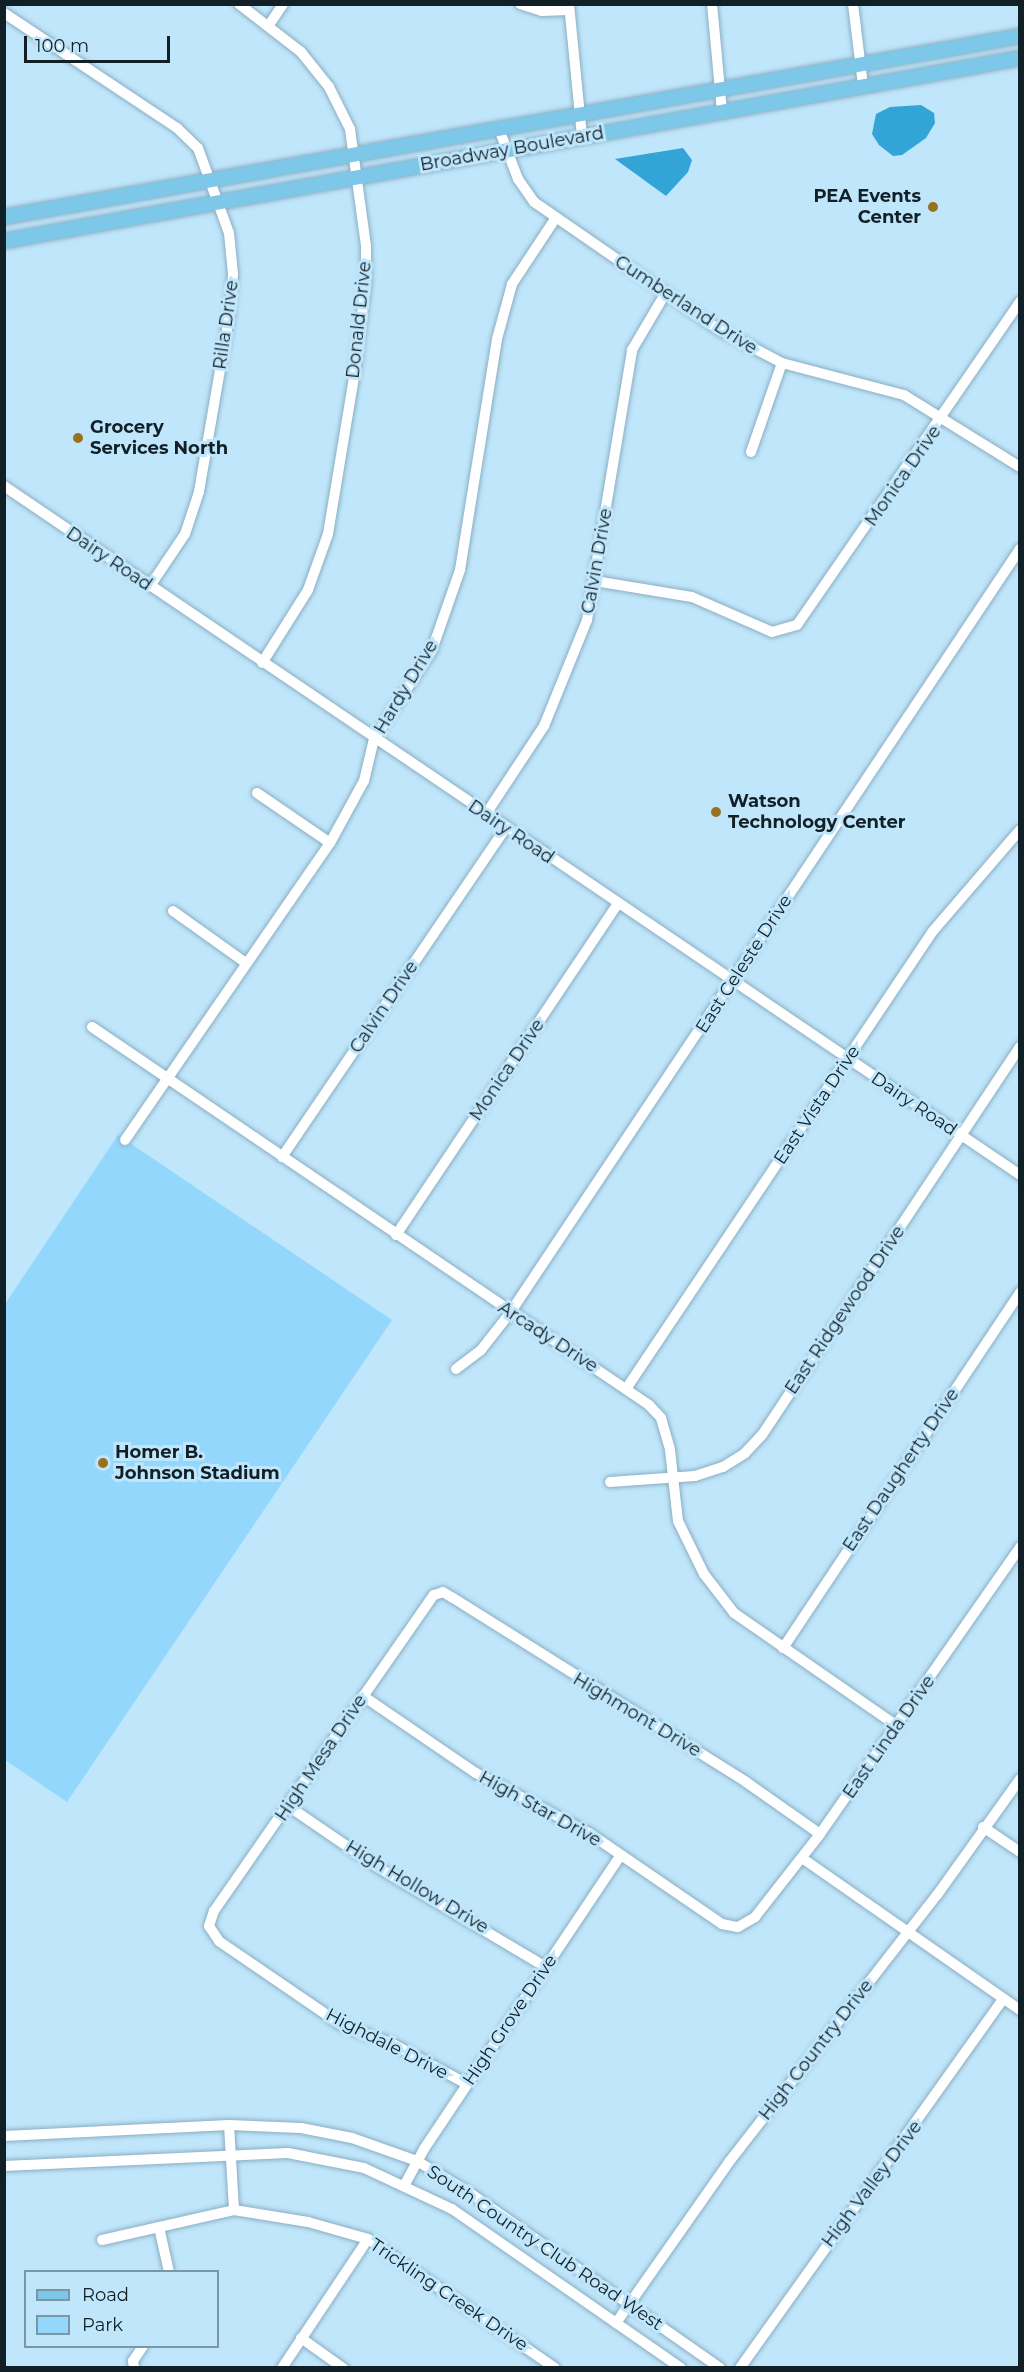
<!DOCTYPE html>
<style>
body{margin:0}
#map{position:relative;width:1024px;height:2372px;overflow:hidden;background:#c0e6fb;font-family:Montserrat,sans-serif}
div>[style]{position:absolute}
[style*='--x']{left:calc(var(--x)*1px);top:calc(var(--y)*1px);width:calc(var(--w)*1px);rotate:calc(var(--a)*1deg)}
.green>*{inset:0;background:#93d8fc}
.water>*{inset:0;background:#33a4d6}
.roads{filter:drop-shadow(0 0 2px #8aaec3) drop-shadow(0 0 2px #8aaec3)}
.minor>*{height:10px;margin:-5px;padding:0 5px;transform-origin:5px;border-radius:5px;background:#fff}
.major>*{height:14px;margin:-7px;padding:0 7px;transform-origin:7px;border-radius:7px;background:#7dc8e8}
.dots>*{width:16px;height:16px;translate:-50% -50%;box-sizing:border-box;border:3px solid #c0e6fb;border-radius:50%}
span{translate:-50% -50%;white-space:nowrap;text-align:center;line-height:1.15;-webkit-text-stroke:6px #c0e6fb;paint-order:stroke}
.street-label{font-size:18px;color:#112027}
.poi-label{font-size:18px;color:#112027;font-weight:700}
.right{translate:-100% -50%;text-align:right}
.left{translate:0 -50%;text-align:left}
.frame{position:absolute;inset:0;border:6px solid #112027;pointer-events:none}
.legend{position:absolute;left:24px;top:2270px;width:195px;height:78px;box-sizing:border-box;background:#c0e6fb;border:2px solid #7a97a6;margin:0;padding:8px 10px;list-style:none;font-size:18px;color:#112027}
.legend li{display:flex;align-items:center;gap:12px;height:30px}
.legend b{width:30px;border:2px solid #7a97a6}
.scale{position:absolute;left:24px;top:36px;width:146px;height:27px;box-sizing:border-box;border:3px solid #112027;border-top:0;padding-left:8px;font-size:18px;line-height:21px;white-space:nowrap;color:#112027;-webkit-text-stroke:4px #c0e6fb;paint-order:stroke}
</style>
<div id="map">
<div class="green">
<i style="clip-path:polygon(118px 1135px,392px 1320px,67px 1802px,5px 1760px,5px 1304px)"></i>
</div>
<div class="water">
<i style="clip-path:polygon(921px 105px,934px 113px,935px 123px,926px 138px,902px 155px,893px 156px,879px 145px,872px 134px,876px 114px,890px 107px)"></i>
<i style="clip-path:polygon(683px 148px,692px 160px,688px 172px,666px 196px,615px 159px)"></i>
</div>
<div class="roads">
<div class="minor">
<i style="--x:239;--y:4;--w:78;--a:37.7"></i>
<i style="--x:301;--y:52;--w:45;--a:51.3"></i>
<i style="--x:329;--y:87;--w:47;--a:63.4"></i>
<i style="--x:350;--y:129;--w:118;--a:82.2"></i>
<i style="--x:366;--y:246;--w:36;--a:90"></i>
<i style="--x:366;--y:282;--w:90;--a:97"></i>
<i style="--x:355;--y:371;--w:165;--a:99.4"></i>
<i style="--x:328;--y:534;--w:59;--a:109.7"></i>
<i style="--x:308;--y:590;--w:86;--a:122.2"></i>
<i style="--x:520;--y:4;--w:23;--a:18"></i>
<i style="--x:542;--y:11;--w:27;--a:-2"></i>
<i style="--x:569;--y:4;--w:133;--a:84.4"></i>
<i style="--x:712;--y:4;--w:107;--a:84.7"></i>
<i style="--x:853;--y:4;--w:83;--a:83"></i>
<i style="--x:4;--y:13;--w:208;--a:33.6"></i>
<i style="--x:177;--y:128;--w:29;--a:44"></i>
<i style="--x:198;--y:148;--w:90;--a:70"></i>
<i style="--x:229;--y:233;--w:41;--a:84.4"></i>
<i style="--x:233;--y:274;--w:38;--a:95"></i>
<i style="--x:230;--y:312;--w:183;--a:99.8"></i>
<i style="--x:199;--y:492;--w:44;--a:108.4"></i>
<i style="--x:185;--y:534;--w:63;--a:123.9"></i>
<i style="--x:269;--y:25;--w:25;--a:-56"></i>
<i style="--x:499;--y:129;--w:53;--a:69.2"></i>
<i style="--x:518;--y:179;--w:28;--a:55"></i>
<i style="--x:534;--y:202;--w:224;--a:34.6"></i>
<i style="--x:718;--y:329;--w:72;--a:28"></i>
<i style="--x:782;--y:363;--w:126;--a:14.7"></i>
<i style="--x:904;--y:395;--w:137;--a:31.8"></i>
<i style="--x:751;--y:452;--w:94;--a:-70.8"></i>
<i style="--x:4;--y:486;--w:1228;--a:34.14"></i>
<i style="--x:595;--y:581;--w:98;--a:9.4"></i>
<i style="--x:692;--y:597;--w:87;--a:23.6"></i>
<i style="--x:772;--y:632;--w:26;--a:-16"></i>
<i style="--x:797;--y:625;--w:393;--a:-55.4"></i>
<i style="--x:257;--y:793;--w:88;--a:34.4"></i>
<i style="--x:486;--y:814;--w:105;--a:-56.6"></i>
<i style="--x:544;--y:726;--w:114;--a:-67.9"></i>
<i style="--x:587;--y:620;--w:274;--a:-80.5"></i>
<i style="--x:632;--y:350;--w:65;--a:-59.5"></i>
<i style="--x:173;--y:911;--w:90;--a:35.5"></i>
<i style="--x:92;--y:1027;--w:673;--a:34.16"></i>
<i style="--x:649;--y:1405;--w:18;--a:47"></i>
<i style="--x:661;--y:1418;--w:33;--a:74"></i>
<i style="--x:670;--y:1450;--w:71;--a:83.6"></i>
<i style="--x:678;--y:1521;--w:59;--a:63.9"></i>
<i style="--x:704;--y:1574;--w:49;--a:52.4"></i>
<i style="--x:734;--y:1613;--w:198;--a:34.7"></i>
<i style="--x:125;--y:1140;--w:361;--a:-55.4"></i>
<i style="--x:330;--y:843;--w:71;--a:-61.3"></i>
<i style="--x:364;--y:781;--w:43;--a:-76.6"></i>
<i style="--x:374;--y:739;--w:106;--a:-56.9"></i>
<i style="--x:432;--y:650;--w:85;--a:-70.7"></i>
<i style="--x:460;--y:570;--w:234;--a:-80.9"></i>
<i style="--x:497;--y:339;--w:57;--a:-74.7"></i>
<i style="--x:512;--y:284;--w:78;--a:-56.5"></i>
<i style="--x:282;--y:1157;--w:398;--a:-55.8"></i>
<i style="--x:396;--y:1235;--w:399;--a:-56.2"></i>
<i style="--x:456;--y:1369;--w:31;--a:-37"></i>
<i style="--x:481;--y:1350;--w:47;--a:-51.9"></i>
<i style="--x:510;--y:1313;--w:919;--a:-56.28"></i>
<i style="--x:626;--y:1389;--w:551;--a:-56.17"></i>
<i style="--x:933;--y:931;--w:133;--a:-49.3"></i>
<i style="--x:610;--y:1482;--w:85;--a:-4"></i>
<i style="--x:695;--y:1476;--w:29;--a:-18"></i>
<i style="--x:723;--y:1467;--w:26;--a:-32"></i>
<i style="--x:745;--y:1453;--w:25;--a:-47"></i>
<i style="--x:762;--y:1435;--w:466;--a:-56.4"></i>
<i style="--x:783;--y:1648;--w:428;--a:-56.3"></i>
<i style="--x:363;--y:1696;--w:137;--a:34.3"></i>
<i style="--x:476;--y:1773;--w:128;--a:28"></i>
<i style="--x:589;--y:1833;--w:161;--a:34.4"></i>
<i style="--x:722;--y:1924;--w:16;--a:11"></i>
<i style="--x:738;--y:1927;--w:20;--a:-30"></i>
<i style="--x:755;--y:1917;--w:105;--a:-51.9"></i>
<i style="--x:820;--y:1834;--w:350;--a:-55.1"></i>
<i style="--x:288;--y:1806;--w:110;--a:34.3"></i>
<i style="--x:379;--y:1868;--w:194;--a:30.7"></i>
<i style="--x:983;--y:1827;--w:45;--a:34"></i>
<i style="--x:802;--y:1858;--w:266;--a:34.9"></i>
<i style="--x:467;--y:2084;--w:86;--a:-151.7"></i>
<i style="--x:391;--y:2043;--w:51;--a:-160.5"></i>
<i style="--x:343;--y:2026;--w:150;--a:-145.6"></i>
<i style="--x:219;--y:1941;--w:18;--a:-124"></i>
<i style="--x:209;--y:1926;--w:16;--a:-72"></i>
<i style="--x:214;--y:1911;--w:385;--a:-55.2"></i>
<i style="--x:434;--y:1595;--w:9;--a:-18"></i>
<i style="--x:443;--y:1592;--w:12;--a:31"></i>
<i style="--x:453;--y:1598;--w:346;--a:32.1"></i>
<i style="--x:746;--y:1782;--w:90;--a:35.1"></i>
<i style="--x:229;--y:2125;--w:85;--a:86.6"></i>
<i style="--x:4;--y:2136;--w:225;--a:-2.8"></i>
<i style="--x:229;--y:2125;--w:72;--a:2.4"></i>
<i style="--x:301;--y:2128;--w:52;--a:11.1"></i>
<i style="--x:352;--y:2138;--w:69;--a:19.5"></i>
<i style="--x:417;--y:2161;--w:62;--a:31.1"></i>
<i style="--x:470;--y:2193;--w:305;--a:35"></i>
<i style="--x:4;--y:2166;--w:284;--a:-2.6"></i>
<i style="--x:288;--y:2153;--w:77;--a:11.2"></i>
<i style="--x:364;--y:2168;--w:97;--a:25"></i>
<i style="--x:452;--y:2209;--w:279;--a:34.8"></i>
<i style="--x:404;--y:2186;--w:42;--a:-61.6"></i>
<i style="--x:424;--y:2149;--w:353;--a:-56.2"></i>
<i style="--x:159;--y:2227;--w:46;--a:77.5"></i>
<i style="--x:102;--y:2240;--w:135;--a:-12.8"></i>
<i style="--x:234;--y:2210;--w:75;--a:9.2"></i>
<i style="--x:308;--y:2222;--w:62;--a:15.8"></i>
<i style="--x:368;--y:2239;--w:227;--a:34.6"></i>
<i style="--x:616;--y:2323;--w:197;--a:-54.9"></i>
<i style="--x:729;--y:2162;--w:338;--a:-52.1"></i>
<i style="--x:937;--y:1895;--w:143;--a:-54.4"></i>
<i style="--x:301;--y:2338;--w:52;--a:35.5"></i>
<i style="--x:134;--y:2368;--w:7;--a:-98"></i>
<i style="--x:133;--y:2361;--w:18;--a:-56"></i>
<i style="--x:282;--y:2368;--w:155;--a:-56.3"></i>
<i style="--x:740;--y:2368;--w:453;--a:-54.5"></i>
</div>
<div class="major">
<i style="--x:4;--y:217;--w:1032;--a:-10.1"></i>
<i style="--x:4;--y:241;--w:1032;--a:-10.21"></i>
</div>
</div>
<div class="dots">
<i style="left:933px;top:207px;background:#98711c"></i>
<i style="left:78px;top:438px;background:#98711c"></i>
<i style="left:716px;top:812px;background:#98711c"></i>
<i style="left:103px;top:1463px;background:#98711c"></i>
</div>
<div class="street-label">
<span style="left:512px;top:149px;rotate:-10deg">Broadway Boulevard</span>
<span style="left:686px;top:305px;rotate:33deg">Cumberland Drive</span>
<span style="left:359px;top:320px;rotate:-84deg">Donald Drive</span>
<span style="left:226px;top:325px;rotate:-82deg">Rilla Drive</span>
<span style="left:903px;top:476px;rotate:-55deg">Monica Drive</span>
<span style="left:109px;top:559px;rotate:34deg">Dairy Road</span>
<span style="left:597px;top:561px;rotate:-80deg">Calvin Drive</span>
<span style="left:406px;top:687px;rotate:-59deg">Hardy Drive</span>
<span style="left:511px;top:832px;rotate:34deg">Dairy Road</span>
<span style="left:744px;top:964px;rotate:-57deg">East Celeste Drive</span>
<span style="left:384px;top:1007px;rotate:-56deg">Calvin Drive</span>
<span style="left:507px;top:1070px;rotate:-56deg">Monica Drive</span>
<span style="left:914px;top:1104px;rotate:34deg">Dairy Road</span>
<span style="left:817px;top:1105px;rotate:-56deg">East Vista Drive</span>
<span style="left:845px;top:1310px;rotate:-56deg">East Ridgewood Drive</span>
<span style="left:548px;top:1337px;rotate:33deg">Arcady Drive</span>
<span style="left:901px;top:1470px;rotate:-56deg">East Daugherty Drive</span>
<span style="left:637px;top:1715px;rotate:31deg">Highmont Drive</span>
<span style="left:889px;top:1737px;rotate:-55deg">East Linda Drive</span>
<span style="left:321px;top:1758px;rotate:-56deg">High Mesa Drive</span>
<span style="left:540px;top:1809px;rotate:29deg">High Star Drive</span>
<span style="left:417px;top:1887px;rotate:31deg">High Hollow Drive</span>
<span style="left:510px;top:2020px;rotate:-56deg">High Grove Drive</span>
<span style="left:387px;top:2044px;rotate:27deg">Highdale Drive</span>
<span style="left:816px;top:2050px;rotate:-52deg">High Country Drive</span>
<span style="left:872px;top:2184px;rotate:-53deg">High Valley Drive</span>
<span style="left:545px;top:2248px;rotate:34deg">South Country Club Road West</span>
<span style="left:449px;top:2295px;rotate:34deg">Trickling Creek Drive</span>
</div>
<div class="poi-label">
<span class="right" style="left:921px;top:207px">PEA Events<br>Center</span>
<span class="left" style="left:90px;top:438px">Grocery<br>Services North</span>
<span class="left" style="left:728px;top:812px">Watson<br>Technology Center</span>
<span class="left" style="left:115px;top:1463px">Homer B.<br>Johnson Stadium</span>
</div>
<div class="frame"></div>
<ul class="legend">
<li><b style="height:8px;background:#7dc8e8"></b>Road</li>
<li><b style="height:16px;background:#93d8fc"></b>Park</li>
</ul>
<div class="scale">100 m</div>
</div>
